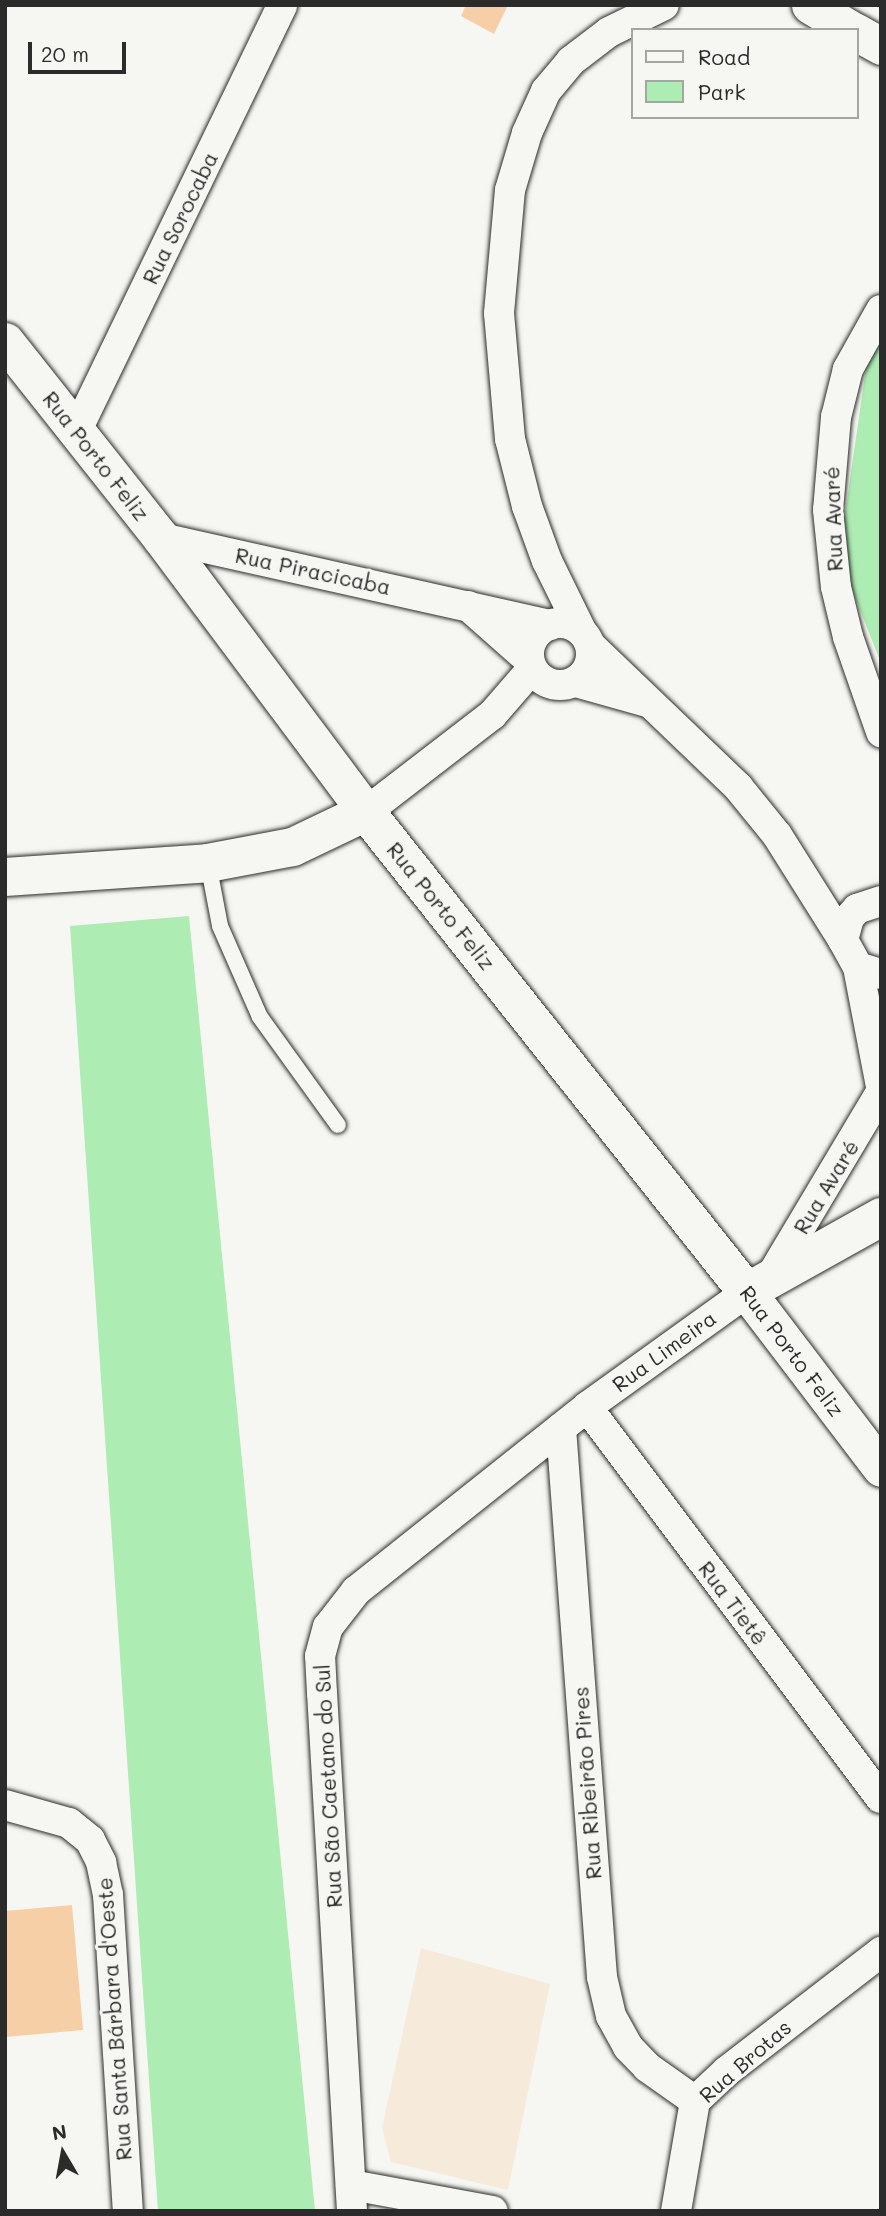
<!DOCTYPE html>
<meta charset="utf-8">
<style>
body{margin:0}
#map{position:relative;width:886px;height:2216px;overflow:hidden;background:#f6f6f2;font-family:Mali,sans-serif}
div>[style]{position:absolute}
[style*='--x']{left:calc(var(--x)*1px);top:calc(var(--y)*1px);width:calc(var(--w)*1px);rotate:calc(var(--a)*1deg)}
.built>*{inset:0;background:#f6eadb}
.green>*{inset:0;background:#adecb3}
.building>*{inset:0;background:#f7cfa6}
.roads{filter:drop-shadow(0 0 2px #2b2b2b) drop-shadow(0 0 2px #2b2b2b)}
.service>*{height:16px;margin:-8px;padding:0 8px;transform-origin:8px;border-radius:8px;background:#f6f6f2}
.minor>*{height:30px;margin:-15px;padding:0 15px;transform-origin:15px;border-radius:15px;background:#f6f6f2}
.minor>.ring{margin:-15px;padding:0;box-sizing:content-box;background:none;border:30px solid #f6f6f2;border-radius:50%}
.tertiary>*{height:37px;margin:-18.5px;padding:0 18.5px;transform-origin:18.5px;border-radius:18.5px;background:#f6f6f2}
.secondary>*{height:38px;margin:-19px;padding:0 19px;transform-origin:19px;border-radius:19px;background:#f6f6f2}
span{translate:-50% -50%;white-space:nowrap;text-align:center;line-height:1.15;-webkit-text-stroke:6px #f6f6f2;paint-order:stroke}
.street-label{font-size:21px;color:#2b2b2b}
.frame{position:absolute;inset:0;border:7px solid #2b2b2b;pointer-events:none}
.legend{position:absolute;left:631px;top:28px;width:228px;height:91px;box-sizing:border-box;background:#f6f6f2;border:2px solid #a5a5a2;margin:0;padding:9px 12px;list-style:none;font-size:21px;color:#2b2b2b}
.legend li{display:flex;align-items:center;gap:14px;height:35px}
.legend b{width:35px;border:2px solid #a5a5a2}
.north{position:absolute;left:28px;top:2118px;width:70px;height:70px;-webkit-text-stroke:5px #f6f6f2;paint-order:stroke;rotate:350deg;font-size:19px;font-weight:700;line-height:28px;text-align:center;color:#2b2b2b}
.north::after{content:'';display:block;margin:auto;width:24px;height:32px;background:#2b2b2b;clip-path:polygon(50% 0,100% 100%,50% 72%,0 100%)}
.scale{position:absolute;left:28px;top:42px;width:98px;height:32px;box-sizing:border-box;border:4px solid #2b2b2b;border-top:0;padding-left:9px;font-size:21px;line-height:24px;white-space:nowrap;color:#2b2b2b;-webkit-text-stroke:5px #f6f6f2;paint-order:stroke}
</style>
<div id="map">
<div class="built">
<i style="clip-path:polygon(421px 1948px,550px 1984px,508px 2190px,391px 2162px,382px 2128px)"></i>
</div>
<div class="green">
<i style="clip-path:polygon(881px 341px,881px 656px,879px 658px,839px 557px,868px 354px)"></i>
<i style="clip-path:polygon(189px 916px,315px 2211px,158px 2211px,70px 926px)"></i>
</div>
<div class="building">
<i style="clip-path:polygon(466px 5px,508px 5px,494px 34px,461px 16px)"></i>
<i style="clip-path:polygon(72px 1905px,83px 2030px,5px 2037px,5px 1911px)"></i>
</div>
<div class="roads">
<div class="service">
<i style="--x:208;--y:863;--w:64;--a:79.2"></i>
<i style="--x:220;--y:926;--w:99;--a:66.3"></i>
<i style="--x:260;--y:1017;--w:133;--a:54.2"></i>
</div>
<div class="minor">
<i style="--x:881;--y:310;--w:68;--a:119.2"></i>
<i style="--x:848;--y:369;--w:49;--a:104"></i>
<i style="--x:836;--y:417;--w:93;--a:94.9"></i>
<i style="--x:828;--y:510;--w:77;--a:84.1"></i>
<i style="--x:836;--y:587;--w:51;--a:76.5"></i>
<i style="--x:848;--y:637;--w:101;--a:70.8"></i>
<i style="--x:77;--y:430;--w:472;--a:-64.2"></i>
<i style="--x:161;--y:538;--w:399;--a:12.6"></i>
<i style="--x:468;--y:606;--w:80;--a:41.5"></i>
<i class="ring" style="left:529px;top:623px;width:32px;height:32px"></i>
<i style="--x:582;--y:632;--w:79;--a:-116.2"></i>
<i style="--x:547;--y:561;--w:59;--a:-110"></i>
<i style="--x:527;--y:506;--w:69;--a:-104.2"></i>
<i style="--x:510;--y:439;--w:126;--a:-95"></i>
<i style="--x:499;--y:313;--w:123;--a:-84.9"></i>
<i style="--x:510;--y:190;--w:59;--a:-73.4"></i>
<i style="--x:527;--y:133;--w:46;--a:-65.7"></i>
<i style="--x:546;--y:91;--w:39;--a:-50"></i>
<i style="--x:571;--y:61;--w:48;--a:-37.3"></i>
<i style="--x:609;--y:32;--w:61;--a:-26.1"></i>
<i style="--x:591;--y:646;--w:204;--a:43.8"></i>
<i style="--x:738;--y:787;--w:62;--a:50.9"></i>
<i style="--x:777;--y:835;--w:124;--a:57.8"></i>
<i style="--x:576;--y:682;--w:74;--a:15.7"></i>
<i style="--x:366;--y:812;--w:159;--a:-37.6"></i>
<i style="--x:492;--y:715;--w:61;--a:-49"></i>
<i style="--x:881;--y:901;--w:25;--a:162"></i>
<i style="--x:857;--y:909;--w:12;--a:132"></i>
<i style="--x:849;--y:918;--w:23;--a:105"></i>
<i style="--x:843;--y:940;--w:31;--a:61"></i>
<i style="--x:858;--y:967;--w:24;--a:17"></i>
<i style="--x:858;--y:967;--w:122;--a:79.1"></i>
<i style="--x:770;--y:1278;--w:217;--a:-59.2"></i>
<i style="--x:587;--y:1407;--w:489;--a:53.1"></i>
<i style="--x:561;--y:1428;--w:551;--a:85.73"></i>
<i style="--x:602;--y:1977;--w:40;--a:77"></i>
<i style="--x:611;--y:2016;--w:35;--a:61"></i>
<i style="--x:628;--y:2047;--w:28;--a:46"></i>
<i style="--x:647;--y:2067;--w:59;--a:35.3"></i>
<i style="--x:5;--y:1805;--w:66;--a:15.7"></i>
<i style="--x:69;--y:1823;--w:27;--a:39"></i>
<i style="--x:90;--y:1840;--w:25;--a:63"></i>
<i style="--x:101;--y:1862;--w:34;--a:78"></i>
<i style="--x:108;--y:1895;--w:317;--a:86.4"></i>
<i style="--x:351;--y:2185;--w:144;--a:10.4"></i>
<i style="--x:352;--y:2211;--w:519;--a:-93.31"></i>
<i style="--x:322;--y:1693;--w:37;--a:-93"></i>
<i style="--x:320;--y:1656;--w:30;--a:-75"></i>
<i style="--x:328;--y:1627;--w:46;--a:-52.1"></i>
<i style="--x:356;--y:1591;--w:295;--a:-38.5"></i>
<i style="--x:587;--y:1407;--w:197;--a:-35.7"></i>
<i style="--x:676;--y:2211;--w:112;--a:-80.2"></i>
<i style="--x:695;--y:2101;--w:44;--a:-43.2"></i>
<i style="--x:727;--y:2071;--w:195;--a:-37.7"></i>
</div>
<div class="tertiary">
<i style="--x:810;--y:5;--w:49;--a:30.8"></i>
<i style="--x:856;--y:32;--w:29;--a:29"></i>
<i style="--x:5;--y:341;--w:251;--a:51.6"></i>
<i style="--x:161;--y:538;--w:342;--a:53.2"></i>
<i style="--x:747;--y:1292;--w:221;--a:52.7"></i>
</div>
<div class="secondary">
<i style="--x:5;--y:877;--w:203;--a:-3.9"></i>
<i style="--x:208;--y:863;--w:86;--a:-10.7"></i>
<i style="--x:293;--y:847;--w:81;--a:-25.6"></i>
<i style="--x:366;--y:812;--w:613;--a:51.56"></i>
<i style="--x:747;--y:1292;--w:154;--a:-29.2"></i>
</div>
</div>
<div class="street-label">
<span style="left:180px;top:218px;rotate:-64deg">Rua Sorocaba</span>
<span style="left:96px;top:456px;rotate:52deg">Rua Porto Feliz</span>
<span style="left:833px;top:519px;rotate:-92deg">Rua Avaré</span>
<span style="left:313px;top:571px;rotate:12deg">Rua Piracicaba</span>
<span style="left:441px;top:906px;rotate:51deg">Rua Porto Feliz</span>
<span style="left:826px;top:1187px;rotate:-59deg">Rua Avaré</span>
<span style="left:664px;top:1351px;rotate:-36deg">Rua Limeira</span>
<span style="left:792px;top:1351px;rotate:53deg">Rua Porto Feliz</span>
<span style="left:733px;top:1603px;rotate:53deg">Rua Tietê</span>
<span style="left:587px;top:1783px;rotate:-94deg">Rua Ribeirão Pires</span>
<span style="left:328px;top:1786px;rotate:-93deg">Rua São Caetano do Sul</span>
<span style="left:114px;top:2019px;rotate:-94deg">Rua Santa Bárbara d'Oeste</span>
<span style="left:745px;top:2061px;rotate:-41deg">Rua Brotas</span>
</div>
<div class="frame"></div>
<ul class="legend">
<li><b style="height:9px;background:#f6f6f2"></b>Road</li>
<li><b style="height:19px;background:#adecb3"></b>Park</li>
</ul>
<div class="north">N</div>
<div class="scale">20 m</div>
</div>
